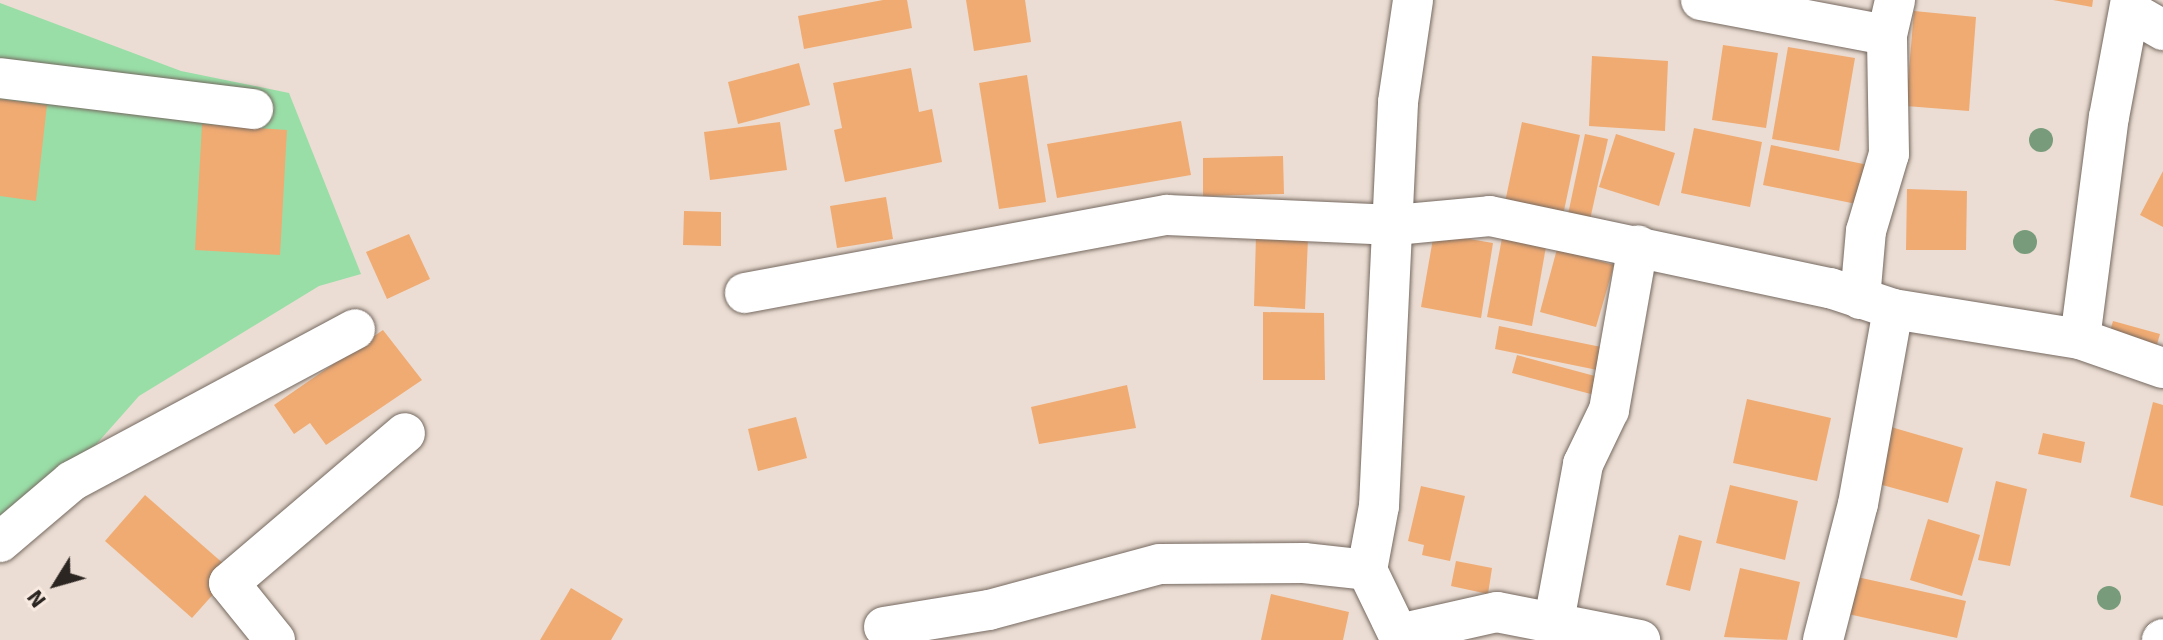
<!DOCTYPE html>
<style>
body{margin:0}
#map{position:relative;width:2163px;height:640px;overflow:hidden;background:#ebddd3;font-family:Signika,sans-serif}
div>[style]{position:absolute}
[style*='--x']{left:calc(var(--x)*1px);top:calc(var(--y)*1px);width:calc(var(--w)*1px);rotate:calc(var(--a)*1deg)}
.green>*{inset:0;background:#99dea7}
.building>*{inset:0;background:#f0ab73}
.roads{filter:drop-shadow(0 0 2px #766a61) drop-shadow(0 0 2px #766a61)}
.minor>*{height:40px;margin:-20px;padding:0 20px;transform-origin:20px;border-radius:20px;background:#fff}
.trees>*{width:24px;height:24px;margin:-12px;border-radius:50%;background:#789c7b}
span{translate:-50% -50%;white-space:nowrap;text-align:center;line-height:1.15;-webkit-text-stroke:8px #f8eae0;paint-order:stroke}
.north{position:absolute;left:16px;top:544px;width:80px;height:80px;-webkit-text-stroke:6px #f8eae0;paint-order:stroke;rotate:233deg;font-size:22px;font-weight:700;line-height:32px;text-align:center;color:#2c2623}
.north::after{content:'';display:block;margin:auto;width:28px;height:36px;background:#2c2623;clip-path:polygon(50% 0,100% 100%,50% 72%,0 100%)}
</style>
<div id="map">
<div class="green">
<i style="clip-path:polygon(0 3px,181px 71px,289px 93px,361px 274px,319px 286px,139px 396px,0 553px)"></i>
</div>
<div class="building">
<i style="clip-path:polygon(883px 0,907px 0,912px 28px,804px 49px,798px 16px)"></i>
<i style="clip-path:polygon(966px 0,1025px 0,1031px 42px,974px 51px)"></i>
<i style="clip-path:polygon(2053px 0,2093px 0,2092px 7px)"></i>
<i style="clip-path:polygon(1914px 11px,1976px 17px,1969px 111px,1906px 106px)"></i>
<i style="clip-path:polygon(1723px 45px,1778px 53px,1766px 128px,1712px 120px)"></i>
<i style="clip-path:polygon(1788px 47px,1855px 58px,1839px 151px,1772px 139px)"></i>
<i style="clip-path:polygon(1592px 56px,1668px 61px,1665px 131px,1589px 126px)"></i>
<i style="clip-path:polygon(799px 63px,810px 105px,738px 124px,728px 82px)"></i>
<i style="clip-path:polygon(911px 68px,919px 112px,932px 109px,942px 162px,845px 182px,834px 130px,842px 128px,833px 83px)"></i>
<i style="clip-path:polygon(1027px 75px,1046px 202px,999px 209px,979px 83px)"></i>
<i style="clip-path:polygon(0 99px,47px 105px,36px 201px,0 196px)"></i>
<i style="clip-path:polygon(1181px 121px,1191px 175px,1057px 198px,1047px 144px)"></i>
<i style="clip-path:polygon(780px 122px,787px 170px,710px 180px,704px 132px)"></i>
<i style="clip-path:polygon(1522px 122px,1580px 135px,1562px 220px,1504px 207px)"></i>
<i style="clip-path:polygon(202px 124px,287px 130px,280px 255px,195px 250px)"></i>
<i style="clip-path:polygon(1694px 128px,1762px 142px,1750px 207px,1681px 193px)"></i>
<i style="clip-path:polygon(1585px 134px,1608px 139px,1589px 224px,1567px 219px)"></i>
<i style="clip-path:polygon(1616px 134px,1675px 153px,1659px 206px,1599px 187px)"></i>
<i style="clip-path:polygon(1771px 145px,1878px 167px,1871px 207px,1763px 185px)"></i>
<i style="clip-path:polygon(1283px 156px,1284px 194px,1203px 196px,1203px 158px)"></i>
<i style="clip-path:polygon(2163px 171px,2163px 227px,2140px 215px)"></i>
<i style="clip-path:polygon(1907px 189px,1967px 191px,1966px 250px,1906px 250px)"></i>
<i style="clip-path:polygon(886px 197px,893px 239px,837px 248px,830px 206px)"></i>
<i style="clip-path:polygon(684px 211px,721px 212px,721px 246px,683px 245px)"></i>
<i style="clip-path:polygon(1434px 233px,1493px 243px,1481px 318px,1421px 307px)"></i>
<i style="clip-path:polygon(1503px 233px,1547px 241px,1532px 326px,1487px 317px)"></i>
<i style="clip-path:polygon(409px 234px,430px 279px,387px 299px,366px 252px)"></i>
<i style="clip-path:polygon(1256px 236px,1308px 238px,1305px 309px,1254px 306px)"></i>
<i style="clip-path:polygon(1557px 249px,1614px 265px,1596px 327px,1540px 312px)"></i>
<i style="clip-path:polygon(1263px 312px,1324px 313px,1325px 380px,1263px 380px)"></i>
<i style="clip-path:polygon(2113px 321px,2160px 334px,2153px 358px,2106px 345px)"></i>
<i style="clip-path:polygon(1499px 326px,1611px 349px,1607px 372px,1495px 349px)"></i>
<i style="clip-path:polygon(383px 330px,422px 380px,326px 445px,310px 423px,294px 434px,274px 405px)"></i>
<i style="clip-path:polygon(1517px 355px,1606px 379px,1602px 397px,1512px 373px)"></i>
<i style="clip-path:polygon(1127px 385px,1136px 428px,1039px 444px,1031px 407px)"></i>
<i style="clip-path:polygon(1747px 399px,1831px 418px,1817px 481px,1733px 463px)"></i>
<i style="clip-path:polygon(2153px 402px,2163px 405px,2163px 506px,2130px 497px)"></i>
<i style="clip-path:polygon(796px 417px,807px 458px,758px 471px,748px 429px)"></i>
<i style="clip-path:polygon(1891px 427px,1963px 448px,1948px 503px,1875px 483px)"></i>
<i style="clip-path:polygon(2043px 433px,2085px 442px,2081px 463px,2038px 454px)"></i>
<i style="clip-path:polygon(1996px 481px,2027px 489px,2010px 566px,1978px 560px)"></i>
<i style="clip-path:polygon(1730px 485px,1798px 501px,1785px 560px,1716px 543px)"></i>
<i style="clip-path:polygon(1421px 486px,1465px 496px,1450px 561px,1422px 555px,1424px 545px,1408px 541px)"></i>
<i style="clip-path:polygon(145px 495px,233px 572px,192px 618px,105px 541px)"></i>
<i style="clip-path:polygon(1928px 519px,1980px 535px,1962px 596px,1910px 580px)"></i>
<i style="clip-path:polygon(1679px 535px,1702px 541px,1690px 591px,1666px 585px)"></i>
<i style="clip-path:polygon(1456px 561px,1492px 568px,1488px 594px,1451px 586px)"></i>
<i style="clip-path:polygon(1740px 568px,1800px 582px,1787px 640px,1724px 637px)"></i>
<i style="clip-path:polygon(1857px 577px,1966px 601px,1957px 638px,1848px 614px)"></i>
<i style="clip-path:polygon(571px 588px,623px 619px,611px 640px,540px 640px)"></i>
<i style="clip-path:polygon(1271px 594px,1349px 612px,1343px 640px,1261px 640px)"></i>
</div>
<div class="roads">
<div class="minor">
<i style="--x:1701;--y:0;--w:189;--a:10.7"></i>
<i style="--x:2130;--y:11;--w:38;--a:30"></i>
<i style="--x:0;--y:78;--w:255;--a:7"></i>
<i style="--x:745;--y:293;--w:429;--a:-10.5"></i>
<i style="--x:1167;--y:215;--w:228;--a:2.5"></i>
<i style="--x:1395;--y:225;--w:95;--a:-5.4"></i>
<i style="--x:1490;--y:216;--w:348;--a:12"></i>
<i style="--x:1830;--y:288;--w:66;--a:18.4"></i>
<i style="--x:1893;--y:309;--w:189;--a:9.1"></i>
<i style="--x:2080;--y:339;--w:88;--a:19.3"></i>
<i style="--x:1860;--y:299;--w:68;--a:-85"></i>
<i style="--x:1866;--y:231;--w:80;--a:-73.4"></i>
<i style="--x:1889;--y:154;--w:119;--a:-91"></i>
<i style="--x:1887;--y:35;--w:36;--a:-77"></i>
<i style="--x:2080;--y:339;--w:224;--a:-82.6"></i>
<i style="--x:2109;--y:117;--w:119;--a:-79.4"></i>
<i style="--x:0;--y:542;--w:94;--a:-40.3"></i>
<i style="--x:72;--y:481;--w:321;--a:-28.2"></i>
<i style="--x:1554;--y:621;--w:160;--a:-79.5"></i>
<i style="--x:1583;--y:464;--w:60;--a:-64.3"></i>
<i style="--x:1609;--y:410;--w:167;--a:-80"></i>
<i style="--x:884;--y:627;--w:106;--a:-9.2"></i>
<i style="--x:989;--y:610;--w:177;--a:-15.1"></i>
<i style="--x:1160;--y:564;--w:144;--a:-0.4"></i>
<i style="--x:1304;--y:563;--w:63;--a:6.3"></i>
<i style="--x:1399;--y:634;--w:100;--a:-12.7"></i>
<i style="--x:1497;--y:612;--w:146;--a:11.1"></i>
<i style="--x:275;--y:640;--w:73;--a:-128.9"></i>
<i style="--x:229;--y:583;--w:231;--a:-40.4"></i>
<i style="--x:1401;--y:640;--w:78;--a:-115.9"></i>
<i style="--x:1367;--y:570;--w:65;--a:-79.4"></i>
<i style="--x:1379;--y:506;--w:404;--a:-87.3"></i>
<i style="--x:1398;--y:102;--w:103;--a:-81.6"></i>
<i style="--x:1823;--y:640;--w:140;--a:-75.6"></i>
<i style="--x:1858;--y:504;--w:198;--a:-79.8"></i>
<i style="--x:2162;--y:640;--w:1;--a:-45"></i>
</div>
</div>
<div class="trees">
<i style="left:2041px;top:140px"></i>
<i style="left:2025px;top:242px"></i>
<i style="left:2109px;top:598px"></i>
</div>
<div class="north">N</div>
</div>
